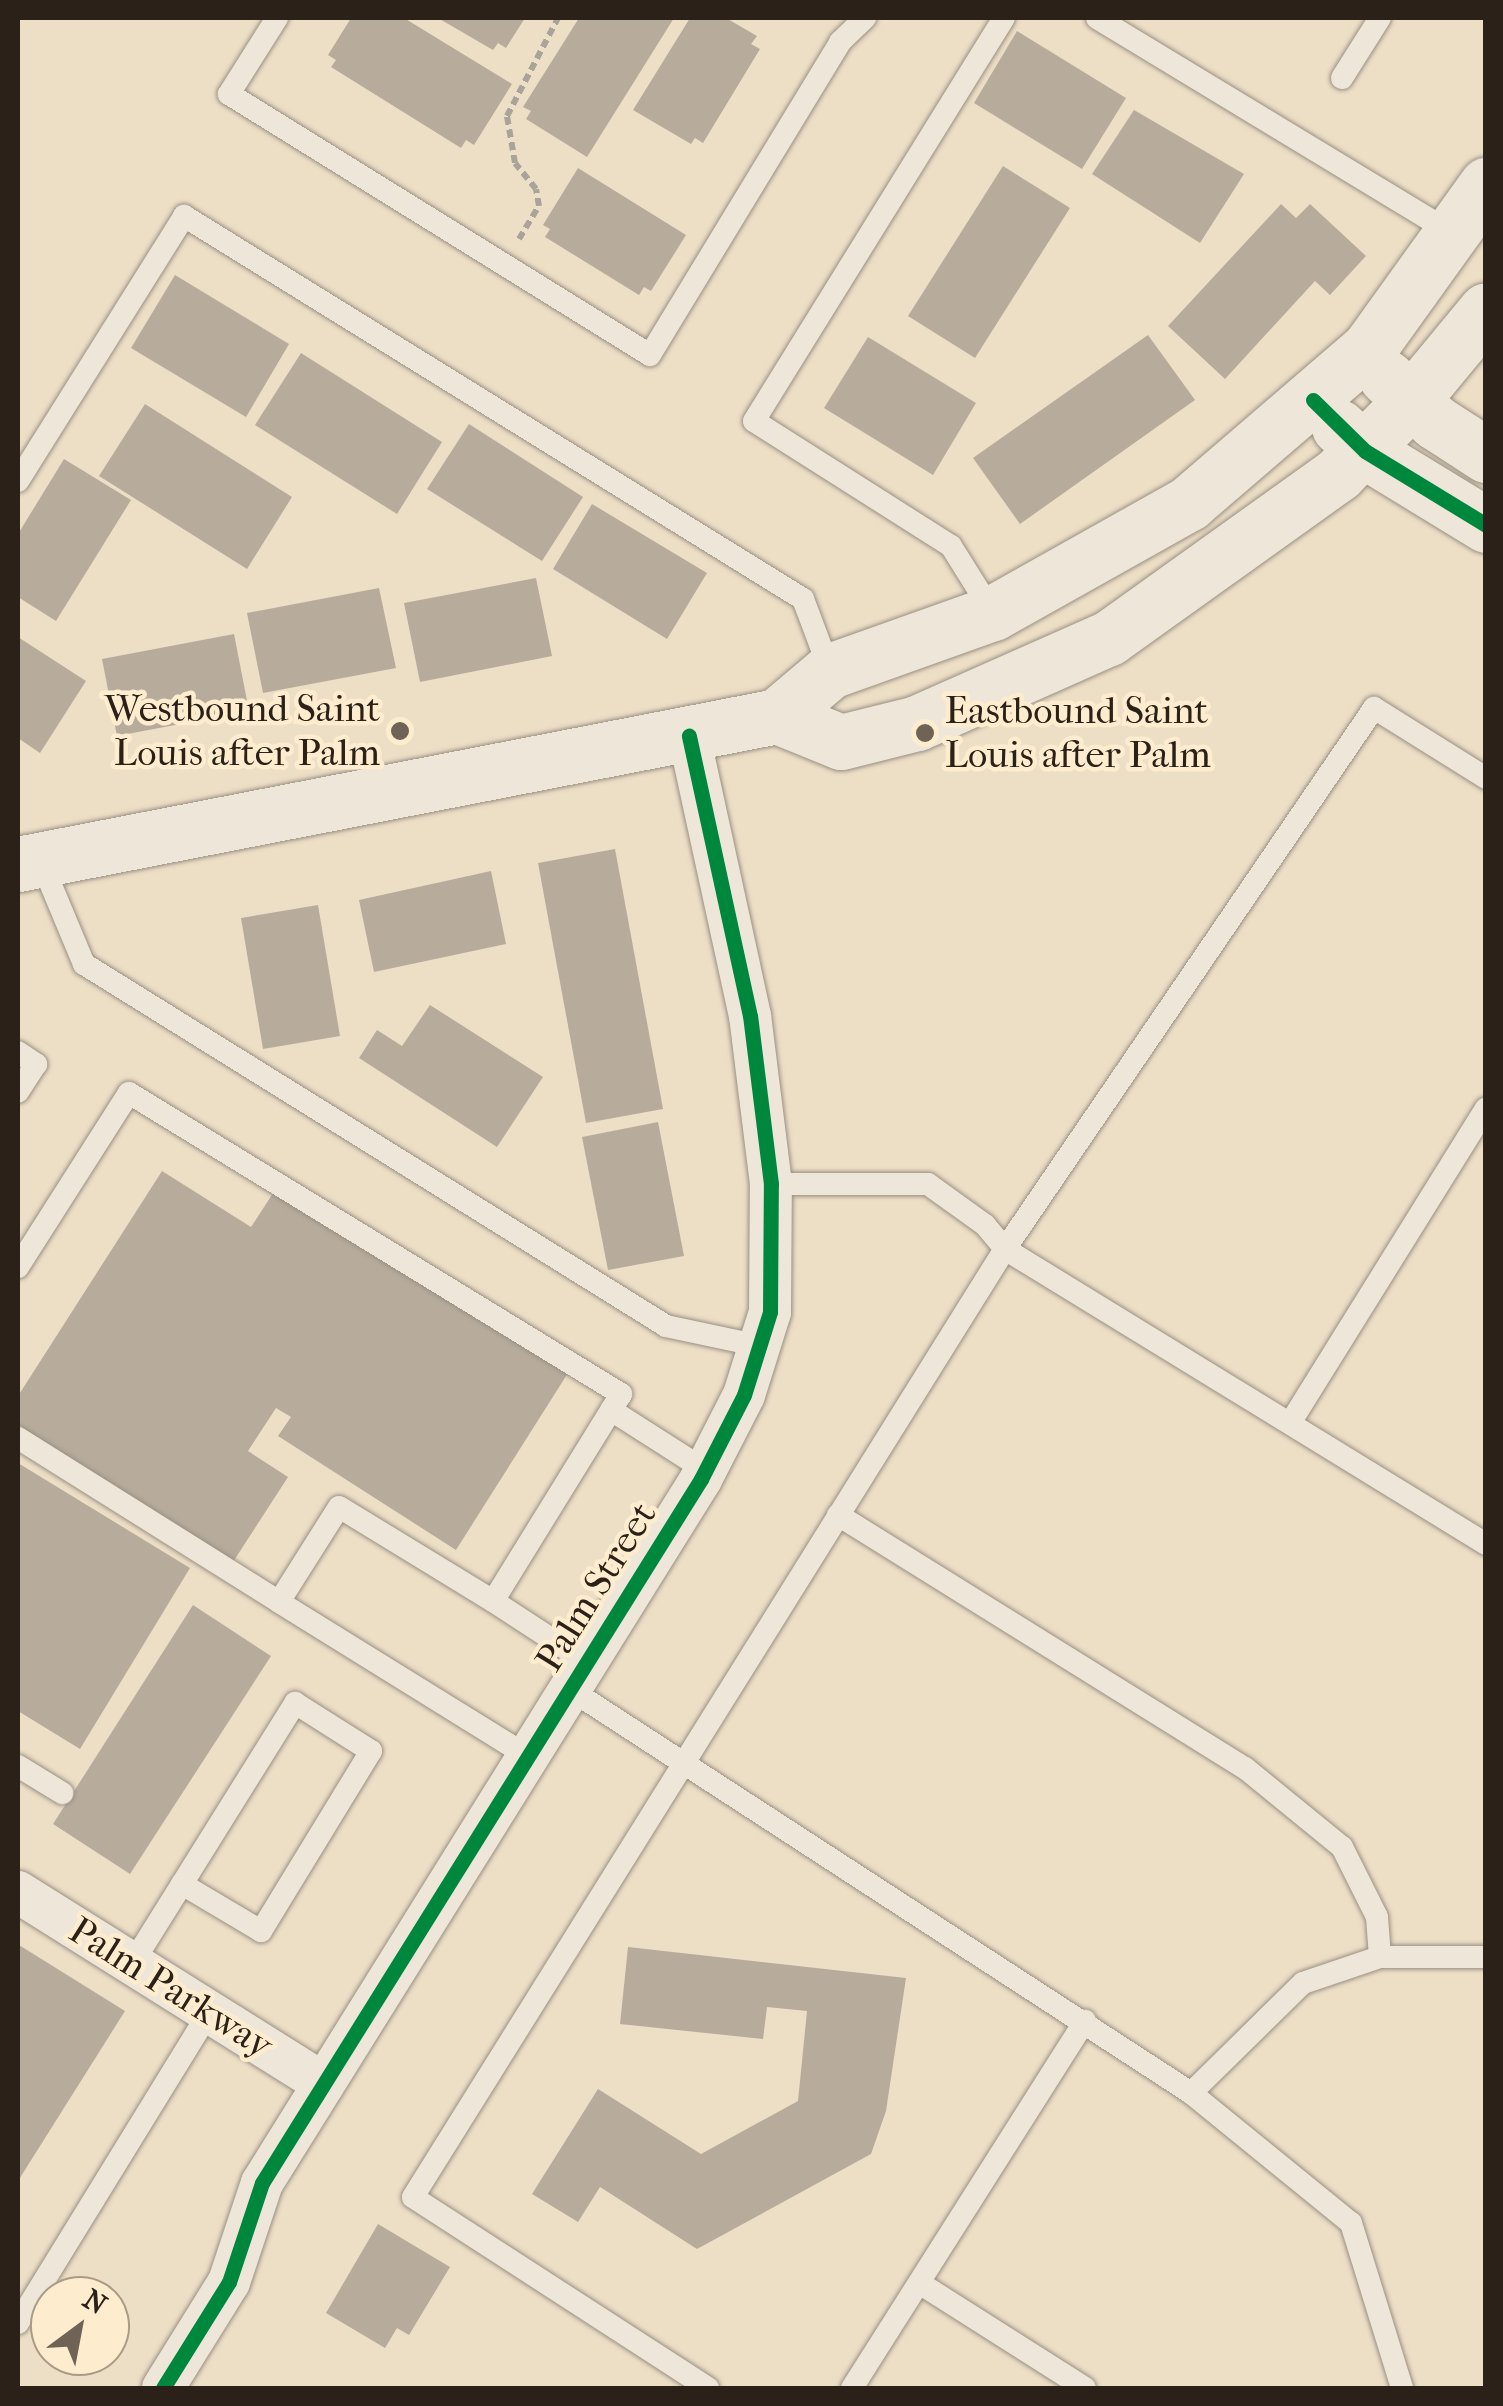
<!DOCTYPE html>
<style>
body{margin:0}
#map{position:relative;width:1503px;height:2406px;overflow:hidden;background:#eddec6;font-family:"IM FELL French Canon",serif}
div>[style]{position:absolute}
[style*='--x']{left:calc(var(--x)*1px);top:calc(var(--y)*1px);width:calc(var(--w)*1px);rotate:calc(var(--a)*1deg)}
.building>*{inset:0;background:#b7ac9c}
.path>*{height:6px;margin-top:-3px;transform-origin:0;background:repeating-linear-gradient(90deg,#aaa39a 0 8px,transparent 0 13px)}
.roads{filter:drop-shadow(0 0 2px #999082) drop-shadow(0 0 2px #999082)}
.lane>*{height:22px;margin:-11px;padding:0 11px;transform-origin:11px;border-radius:11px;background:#efe6da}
.street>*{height:42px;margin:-21px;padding:0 21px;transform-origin:21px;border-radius:21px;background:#efe6da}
.secondary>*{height:55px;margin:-27.5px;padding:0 27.5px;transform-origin:27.5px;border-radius:27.5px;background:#efe6da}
.cycleway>*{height:15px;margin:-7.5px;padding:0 7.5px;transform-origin:7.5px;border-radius:7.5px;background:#00873e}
.dots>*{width:28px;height:28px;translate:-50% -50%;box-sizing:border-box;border:5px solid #feeccf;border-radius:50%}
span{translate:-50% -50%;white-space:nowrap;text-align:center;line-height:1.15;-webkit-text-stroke:9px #feeccf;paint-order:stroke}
.poi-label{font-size:38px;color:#2b2118}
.right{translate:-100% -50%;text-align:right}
.left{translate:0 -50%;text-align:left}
.street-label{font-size:38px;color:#2b2118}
.frame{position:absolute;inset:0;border:20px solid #2b2118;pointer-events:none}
.north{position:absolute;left:30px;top:2276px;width:100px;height:100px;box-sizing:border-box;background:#feeccf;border:2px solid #aa9b86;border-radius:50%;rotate:32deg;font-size:28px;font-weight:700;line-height:40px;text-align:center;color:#2b2118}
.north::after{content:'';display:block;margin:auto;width:35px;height:45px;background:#6f6355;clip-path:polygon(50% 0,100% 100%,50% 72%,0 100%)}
</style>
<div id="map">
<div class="building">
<i style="clip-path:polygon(351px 18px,404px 18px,512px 84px,474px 145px,466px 140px,461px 148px,331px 67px,336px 60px,328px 55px)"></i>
<i style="clip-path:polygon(438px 18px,525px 18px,506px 48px,498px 43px,493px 50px)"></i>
<i style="clip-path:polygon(579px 18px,674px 18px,587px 157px,526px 119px,531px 111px,523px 107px)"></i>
<i style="clip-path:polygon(690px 18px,726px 18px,757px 36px,751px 44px,760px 49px,703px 143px,695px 138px,691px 144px,633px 110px)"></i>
<i style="clip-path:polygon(1017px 31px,1126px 98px,1082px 169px,974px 103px)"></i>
<i style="clip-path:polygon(1134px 110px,1244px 174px,1200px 243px,1092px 174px)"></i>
<i style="clip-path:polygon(1003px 166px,1070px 208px,975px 358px,908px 316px)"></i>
<i style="clip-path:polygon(578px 168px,686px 235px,651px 291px,644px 287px,639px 295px,545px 237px,550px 229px,543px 225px)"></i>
<i style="clip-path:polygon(1281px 204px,1296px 218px,1310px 204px,1366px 256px,1330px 295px,1315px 281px,1225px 379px,1168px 326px)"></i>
<i style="clip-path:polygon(175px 275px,289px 344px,246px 417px,131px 348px)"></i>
<i style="clip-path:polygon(1148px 335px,1195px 400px,1020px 524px,973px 458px)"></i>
<i style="clip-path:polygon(868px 337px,976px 403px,933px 475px,824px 408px)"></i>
<i style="clip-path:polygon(301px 353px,442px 442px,397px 514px,255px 425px)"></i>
<i style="clip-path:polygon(145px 404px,292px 497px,247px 569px,99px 476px)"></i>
<i style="clip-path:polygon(469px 424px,583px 497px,542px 561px,427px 489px)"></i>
<i style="clip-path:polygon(64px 459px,131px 500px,56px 621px,18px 597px,18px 534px)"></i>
<i style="clip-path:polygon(592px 504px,707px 573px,667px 639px,553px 569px)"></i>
<i style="clip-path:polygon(536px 578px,552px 656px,420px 682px,404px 603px)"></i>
<i style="clip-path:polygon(379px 588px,396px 668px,263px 693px,247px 613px)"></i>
<i style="clip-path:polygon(234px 634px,249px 711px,117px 736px,102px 659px)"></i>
<i style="clip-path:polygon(18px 637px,86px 681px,40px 753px,18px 738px)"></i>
<i style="clip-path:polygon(615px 849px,663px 1109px,586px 1123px,538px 863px)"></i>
<i style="clip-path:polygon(491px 871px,506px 944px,374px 972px,359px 900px)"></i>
<i style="clip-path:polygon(318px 905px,340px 1036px,263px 1049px,241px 918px)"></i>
<i style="clip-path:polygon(430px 1005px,543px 1077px,497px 1147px,359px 1058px,377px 1030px,402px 1046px)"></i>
<i style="clip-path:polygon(658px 1122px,684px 1256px,608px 1270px,582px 1137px)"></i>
<i style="clip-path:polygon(162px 1171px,251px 1227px,277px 1187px,568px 1373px,456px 1550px,278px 1436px,291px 1417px,276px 1408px,248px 1451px,288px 1477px,233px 1562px,18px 1425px,18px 1396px)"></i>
<i style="clip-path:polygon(18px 1463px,190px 1568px,80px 1749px,18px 1711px)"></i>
<i style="clip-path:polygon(193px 1605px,271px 1656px,130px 1874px,53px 1824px)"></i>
<i style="clip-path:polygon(19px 1945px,125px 2011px,18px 2181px,18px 1948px)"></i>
<i style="clip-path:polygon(628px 1947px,906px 1978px,886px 2111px,871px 2154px,697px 2249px,600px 2187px,578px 2222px,532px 2194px,598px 2089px,701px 2154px,798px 2101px,807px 2011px,767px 2007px,763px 2039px,620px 2024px)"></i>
<i style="clip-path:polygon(378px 2224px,450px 2267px,409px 2335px,397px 2328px,385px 2348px,326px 2313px)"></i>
</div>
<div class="path">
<i style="--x:519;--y:239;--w:39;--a:-59"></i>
<i style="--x:539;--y:206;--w:17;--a:-100"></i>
<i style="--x:536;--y:189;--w:33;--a:-129"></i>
<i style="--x:515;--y:163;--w:48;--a:-99.7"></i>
<i style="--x:507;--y:116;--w:110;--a:-62.5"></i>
</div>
<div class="roads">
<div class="lane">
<i style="--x:277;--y:18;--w:90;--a:122.3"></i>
<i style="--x:229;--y:94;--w:495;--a:31.8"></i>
<i style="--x:650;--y:355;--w:366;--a:-58.7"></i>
<i style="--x:840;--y:42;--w:35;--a:-44"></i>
<i style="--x:1097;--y:18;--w:416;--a:31.2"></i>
<i style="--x:1342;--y:78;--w:71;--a:-57.7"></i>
<i style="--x:18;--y:481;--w:313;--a:-57.9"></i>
<i style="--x:184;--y:216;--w:728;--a:31.75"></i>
<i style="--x:803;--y:599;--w:77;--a:69.4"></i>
<i style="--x:993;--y:613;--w:79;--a:-122.1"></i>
<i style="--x:951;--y:546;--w:233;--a:-147.6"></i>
<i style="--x:754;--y:421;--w:474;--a:-58.2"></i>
<i style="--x:40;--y:859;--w:114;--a:67.3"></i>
<i style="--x:84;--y:964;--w:685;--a:31.88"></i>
<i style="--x:666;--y:1326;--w:96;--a:12"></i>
<i style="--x:18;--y:1052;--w:22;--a:34"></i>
<i style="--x:36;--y:1064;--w:33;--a:123"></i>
<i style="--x:771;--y:1184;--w:157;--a:0"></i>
<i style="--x:928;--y:1184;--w:70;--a:35.7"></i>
<i style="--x:985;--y:1225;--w:31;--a:50"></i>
<i style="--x:1005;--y:1249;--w:564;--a:31.52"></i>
<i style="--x:18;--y:1267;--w:206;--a:-57.5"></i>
<i style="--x:129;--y:1093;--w:577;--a:31.46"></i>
<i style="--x:621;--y:1394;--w:243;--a:121.7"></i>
<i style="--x:493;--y:1601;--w:180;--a:-148.6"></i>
<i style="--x:339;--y:1507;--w:112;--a:122.3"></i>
<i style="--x:279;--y:1602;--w:294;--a:31.8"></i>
<i style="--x:611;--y:1410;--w:112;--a:32.6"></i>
<i style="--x:1292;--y:1420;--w:367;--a:-58.1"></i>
<i style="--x:18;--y:1438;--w:308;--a:32.1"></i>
<i style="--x:838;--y:1515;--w:479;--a:31.9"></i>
<i style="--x:1245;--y:1768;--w:125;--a:39.2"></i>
<i style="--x:1342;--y:1847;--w:78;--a:63.4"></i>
<i style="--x:1377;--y:1917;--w:40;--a:85.7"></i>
<i style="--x:493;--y:1601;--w:113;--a:33.1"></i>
<i style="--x:571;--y:1690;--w:739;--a:33.02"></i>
<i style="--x:1191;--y:2093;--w:206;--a:39.1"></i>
<i style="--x:1351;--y:2223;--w:173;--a:72.8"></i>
<i style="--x:18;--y:1766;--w:52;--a:31.5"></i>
<i style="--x:132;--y:1964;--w:308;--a:-58"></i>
<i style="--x:295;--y:1703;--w:90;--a:32.3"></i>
<i style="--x:371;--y:1751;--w:211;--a:121.4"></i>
<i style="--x:261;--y:1931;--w:92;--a:-149.3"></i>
<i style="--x:1191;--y:2093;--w:157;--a:-44.5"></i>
<i style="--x:1303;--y:1983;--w:81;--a:-18.7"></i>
<i style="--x:1380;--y:1957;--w:106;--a:0"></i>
<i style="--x:921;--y:2284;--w:194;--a:32.4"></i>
<i style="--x:18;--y:2323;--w:365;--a:-58.4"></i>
<i style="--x:708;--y:2388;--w:351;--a:-147.1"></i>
<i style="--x:413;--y:2197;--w:1118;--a:-58.02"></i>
<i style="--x:1005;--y:1249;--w:655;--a:-55.7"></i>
<i style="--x:1374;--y:708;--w:132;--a:32"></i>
<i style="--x:852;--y:2388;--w:435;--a:-57.6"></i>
</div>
<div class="street">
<i style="--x:18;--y:1892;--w:361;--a:32.1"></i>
<i style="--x:163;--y:2388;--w:125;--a:-58.1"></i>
<i style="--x:229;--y:2282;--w:104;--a:-71.6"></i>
<i style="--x:262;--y:2183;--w:830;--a:-58.05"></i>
<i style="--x:701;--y:1479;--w:94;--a:-62.9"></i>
<i style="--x:744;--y:1395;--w:87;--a:-72.6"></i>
<i style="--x:770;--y:1312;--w:128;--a:-89.6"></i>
<i style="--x:771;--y:1184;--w:169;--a:-97.1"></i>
<i style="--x:750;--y:1016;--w:287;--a:-102.3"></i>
</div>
<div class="secondary">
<i style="--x:1386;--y:377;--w:67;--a:42.6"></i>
<i style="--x:1435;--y:422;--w:61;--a:32.9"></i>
<i style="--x:1339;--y:427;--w:35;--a:43"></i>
<i style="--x:1365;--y:451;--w:142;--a:31.4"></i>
<i style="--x:777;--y:716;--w:69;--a:22.1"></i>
<i style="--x:841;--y:742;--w:78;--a:-14"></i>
<i style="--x:917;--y:723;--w:210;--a:-23.9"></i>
<i style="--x:1109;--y:638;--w:282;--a:-35.6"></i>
<i style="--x:1338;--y:474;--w:102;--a:-45"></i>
<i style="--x:1410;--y:402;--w:119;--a:-50.4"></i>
<i style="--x:18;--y:864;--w:773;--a:-11.03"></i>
<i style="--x:777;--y:716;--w:70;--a:-40.3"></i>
<i style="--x:830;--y:671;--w:173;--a:-19.6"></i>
<i style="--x:993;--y:613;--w:225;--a:-29.3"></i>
<i style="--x:1189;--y:503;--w:238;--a:-40.7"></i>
<i style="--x:1369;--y:348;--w:201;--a:-54.3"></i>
</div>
</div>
<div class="cycleway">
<i style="--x:1313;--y:400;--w:73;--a:44.4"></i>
<i style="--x:1365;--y:451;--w:142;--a:31.4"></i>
<i style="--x:163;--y:2388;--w:125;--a:-58.1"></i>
<i style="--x:229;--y:2282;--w:104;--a:-71.6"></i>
<i style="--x:262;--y:2183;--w:830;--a:-58.05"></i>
<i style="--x:701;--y:1479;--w:94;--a:-62.9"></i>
<i style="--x:744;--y:1395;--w:87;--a:-72.6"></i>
<i style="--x:770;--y:1312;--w:128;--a:-89.6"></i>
<i style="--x:771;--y:1184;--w:169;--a:-97.1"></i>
<i style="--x:750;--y:1016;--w:287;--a:-102.3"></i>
</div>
<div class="dots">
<i style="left:400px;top:731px;background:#6f6355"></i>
<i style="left:925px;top:733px;background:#6f6355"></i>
</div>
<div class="poi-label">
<span class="right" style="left:380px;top:731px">Westbound Saint<br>Louis after Palm</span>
<span class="left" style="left:945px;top:733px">Eastbound Saint<br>Louis after Palm</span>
</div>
<div class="street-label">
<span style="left:596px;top:1587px;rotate:-58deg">Palm Street</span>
<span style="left:171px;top:1988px;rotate:32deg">Palm Parkway</span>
</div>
<div class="frame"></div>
<div class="north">N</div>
</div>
